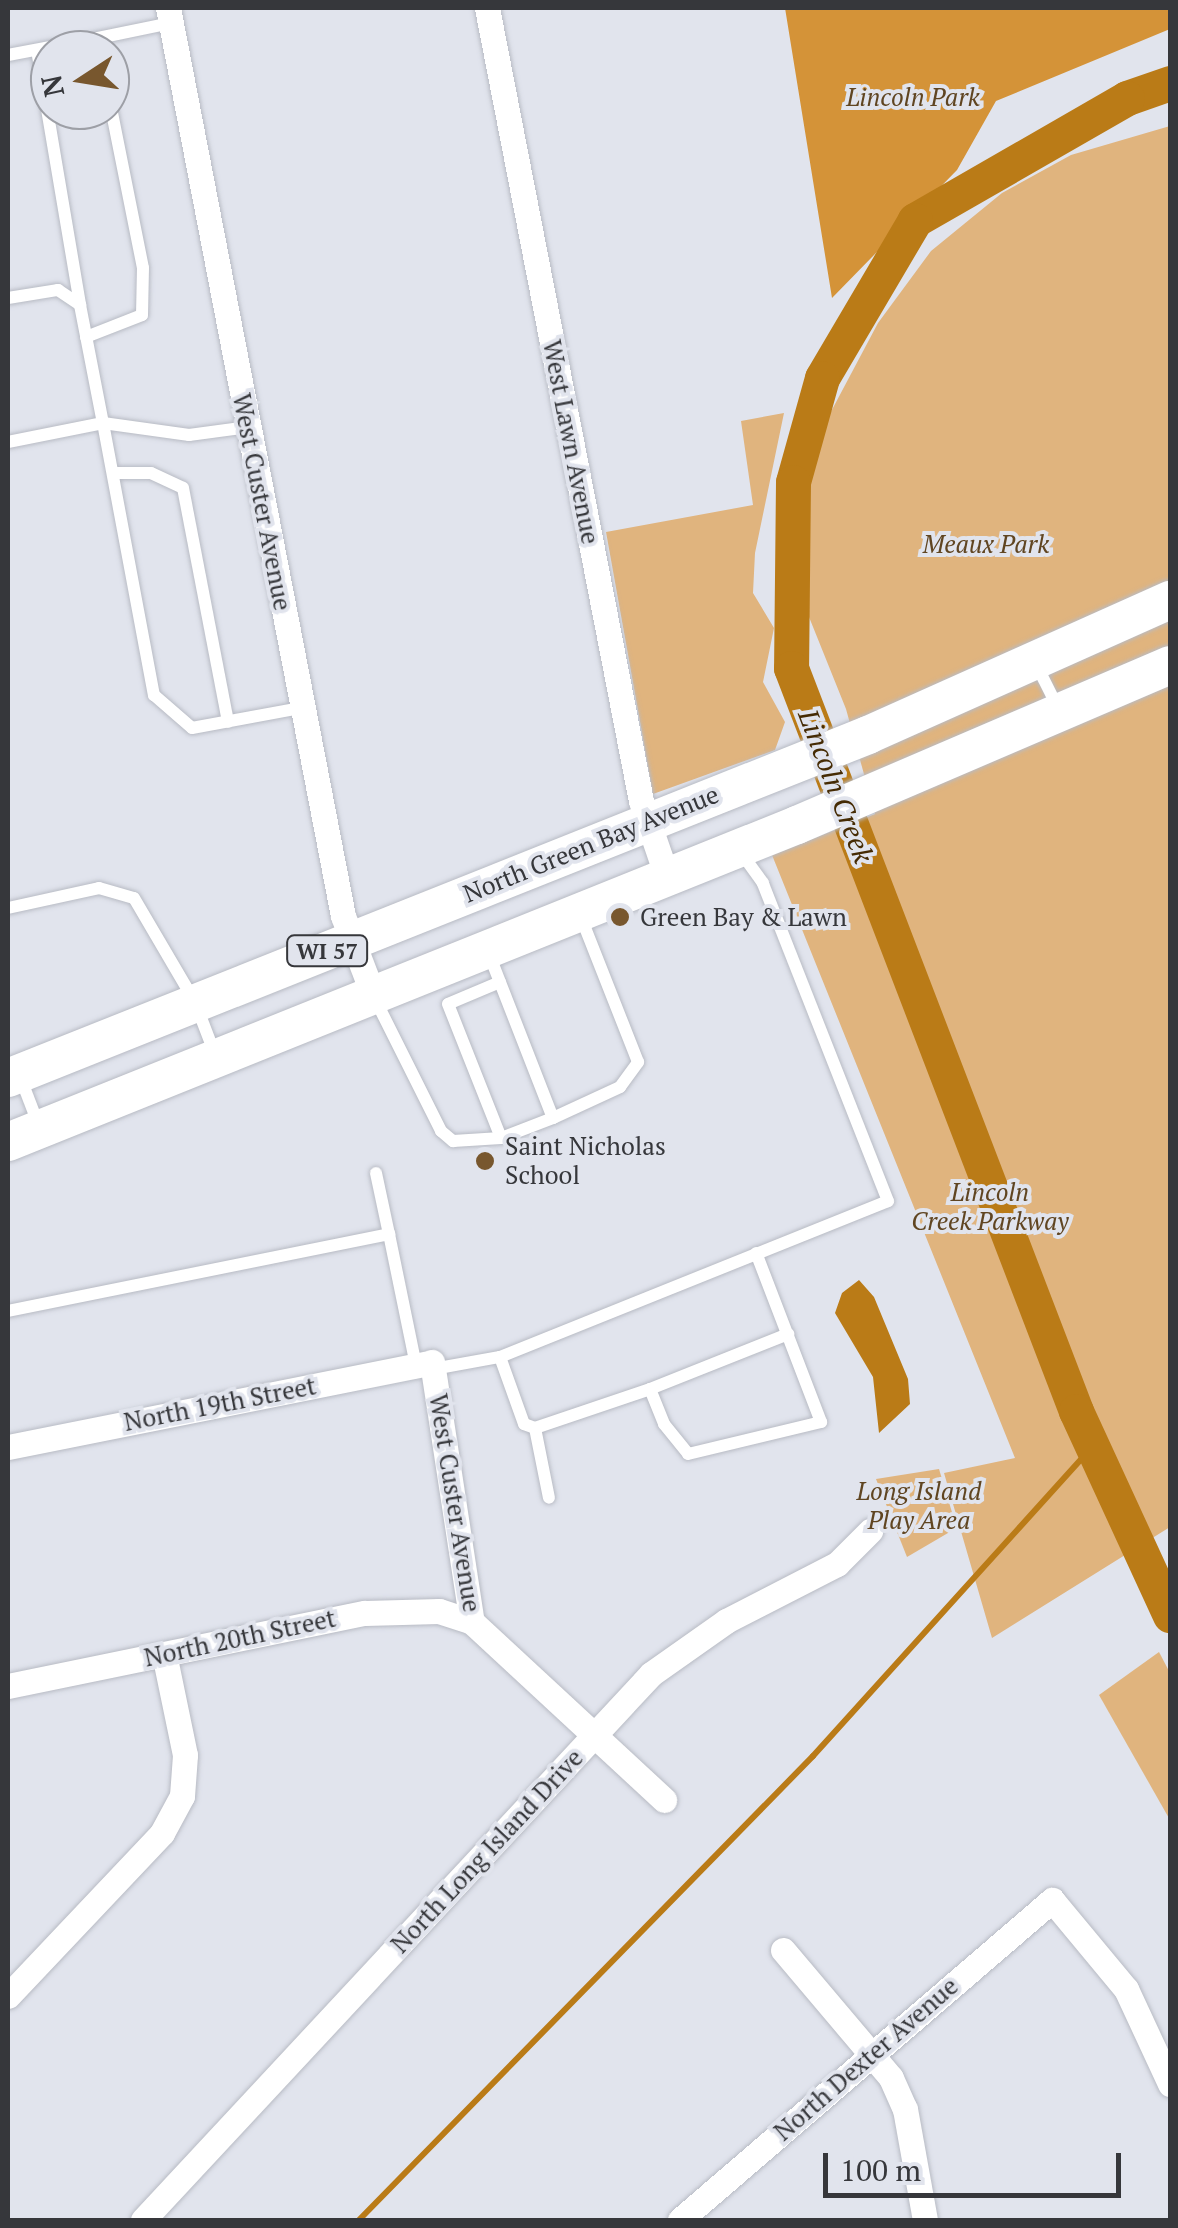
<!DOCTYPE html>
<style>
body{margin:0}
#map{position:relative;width:1178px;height:2228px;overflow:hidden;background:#e1e4ed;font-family:"PT Serif",serif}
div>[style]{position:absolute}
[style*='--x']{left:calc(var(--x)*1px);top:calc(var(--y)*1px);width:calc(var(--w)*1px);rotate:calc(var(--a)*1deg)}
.green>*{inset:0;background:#e0b47e}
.forest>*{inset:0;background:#d49338}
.water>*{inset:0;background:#ba7b17}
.stream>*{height:6px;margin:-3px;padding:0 3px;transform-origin:3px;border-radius:3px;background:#ba7b17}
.river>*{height:35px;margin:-17.5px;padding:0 17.5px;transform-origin:17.5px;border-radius:17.5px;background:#ba7b17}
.roads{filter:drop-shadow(0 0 2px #b8bbc4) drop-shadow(0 0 2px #b8bbc4)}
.lane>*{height:12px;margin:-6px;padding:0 6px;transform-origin:6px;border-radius:6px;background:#fff}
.street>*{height:25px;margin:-12.5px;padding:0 12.5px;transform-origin:12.5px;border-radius:12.5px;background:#fff}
.primary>*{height:38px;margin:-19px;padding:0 19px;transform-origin:19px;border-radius:19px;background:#fff}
.dots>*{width:28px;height:28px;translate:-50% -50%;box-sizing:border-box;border:5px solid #e1e4ed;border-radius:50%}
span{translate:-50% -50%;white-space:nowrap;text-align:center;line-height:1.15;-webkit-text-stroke:8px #e1e4ed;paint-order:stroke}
.shield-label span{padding:2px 8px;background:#e1e4ed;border:2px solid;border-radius:8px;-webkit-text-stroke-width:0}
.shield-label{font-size:22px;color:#36373b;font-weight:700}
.park-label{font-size:25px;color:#604521;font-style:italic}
.street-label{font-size:25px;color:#36373b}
.poi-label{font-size:25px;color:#36373b}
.left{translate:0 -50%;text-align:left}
.water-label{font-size:28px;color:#452b04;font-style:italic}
.frame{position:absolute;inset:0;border:10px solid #36373b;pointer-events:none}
.north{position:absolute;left:30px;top:30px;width:100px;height:100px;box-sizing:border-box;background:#e1e4ed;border:2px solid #9d9fa6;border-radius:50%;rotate:258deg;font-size:28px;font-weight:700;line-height:40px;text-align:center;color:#36373b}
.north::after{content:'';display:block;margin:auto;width:35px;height:45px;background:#78572e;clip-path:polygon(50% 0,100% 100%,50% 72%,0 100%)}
.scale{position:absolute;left:823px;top:2153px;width:298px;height:45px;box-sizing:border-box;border:5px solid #36373b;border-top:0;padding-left:12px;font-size:30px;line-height:35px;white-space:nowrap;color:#36373b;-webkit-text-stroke:8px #e1e4ed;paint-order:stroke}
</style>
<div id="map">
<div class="green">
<i style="clip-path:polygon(1170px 126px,1170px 1527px,992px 1638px,944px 1473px,1015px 1458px,772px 855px,875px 814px,846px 709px,807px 612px,799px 535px,817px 438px,878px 323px,931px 251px,1002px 193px,1071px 155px)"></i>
<i style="clip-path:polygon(784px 413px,755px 553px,753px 593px,774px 628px,763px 682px,785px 722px,775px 750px,653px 794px,606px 532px,753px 505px,741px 421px)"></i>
<i style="clip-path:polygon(939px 1469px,954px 1519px,948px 1533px,907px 1557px,876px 1479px)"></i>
<i style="clip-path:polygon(1159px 1652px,1170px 1673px,1170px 1820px,1099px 1695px)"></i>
</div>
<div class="forest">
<i style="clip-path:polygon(785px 8px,1170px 8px,1170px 29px,996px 101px,957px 170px,832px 298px)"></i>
</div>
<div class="water">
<i style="clip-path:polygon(859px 1280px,874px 1297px,908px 1379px,910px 1404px,879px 1433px,873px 1377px,835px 1313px,842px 1293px)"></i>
</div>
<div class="stream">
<i style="--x:359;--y:2220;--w:649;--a:-45.62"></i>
<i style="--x:813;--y:1756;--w:416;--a:-47.9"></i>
</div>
<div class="river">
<i style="--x:1170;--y:83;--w:46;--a:160.8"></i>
<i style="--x:1127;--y:98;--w:245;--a:150.1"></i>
<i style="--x:915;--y:220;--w:183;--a:120.5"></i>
<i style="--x:822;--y:378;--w:108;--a:105.6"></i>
<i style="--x:793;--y:482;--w:186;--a:90.6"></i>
<i style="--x:791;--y:668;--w:796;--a:69.01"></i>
<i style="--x:1076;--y:1411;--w:225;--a:65.3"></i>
</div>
<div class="roads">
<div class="lane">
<i style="--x:37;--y:50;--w:259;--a:80.4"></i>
<i style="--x:100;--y:50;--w:12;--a:-99"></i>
<i style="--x:98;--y:38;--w:75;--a:-11.6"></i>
<i style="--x:8;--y:55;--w:92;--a:-10.7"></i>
<i style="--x:8;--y:298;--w:51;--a:-9.1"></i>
<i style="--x:58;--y:290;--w:27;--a:34"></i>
<i style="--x:80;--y:305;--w:120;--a:79"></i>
<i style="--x:103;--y:423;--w:87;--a:7.9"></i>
<i style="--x:189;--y:435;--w:60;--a:-7.7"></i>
<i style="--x:86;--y:337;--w:60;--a:-21.4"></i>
<i style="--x:142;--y:315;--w:47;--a:-88.8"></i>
<i style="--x:143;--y:268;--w:168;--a:-101.3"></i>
<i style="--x:8;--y:442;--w:97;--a:-11.3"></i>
<i style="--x:103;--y:423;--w:277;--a:79.4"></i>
<i style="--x:154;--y:695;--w:50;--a:41"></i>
<i style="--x:192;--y:728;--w:111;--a:-10.4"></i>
<i style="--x:113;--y:473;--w:38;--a:0"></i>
<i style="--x:151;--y:473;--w:35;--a:25"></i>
<i style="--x:183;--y:488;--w:238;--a:79.1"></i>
<i style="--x:1037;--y:666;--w:49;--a:63.4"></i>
<i style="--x:8;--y:908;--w:93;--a:-12.4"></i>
<i style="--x:99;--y:888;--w:36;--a:16"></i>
<i style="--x:134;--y:898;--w:121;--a:59.6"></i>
<i style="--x:195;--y:1002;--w:56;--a:69"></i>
<i style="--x:489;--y:954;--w:176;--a:68.7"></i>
<i style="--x:500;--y:982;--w:56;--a:157.1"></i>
<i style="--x:448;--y:1004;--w:144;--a:68.4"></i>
<i style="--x:375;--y:999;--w:148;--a:63.4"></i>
<i style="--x:441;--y:1131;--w:16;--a:40"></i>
<i style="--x:453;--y:1141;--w:48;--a:-3.6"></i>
<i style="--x:501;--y:1138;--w:56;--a:-21"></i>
<i style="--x:553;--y:1118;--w:74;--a:-24.8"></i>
<i style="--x:620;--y:1087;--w:31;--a:-54"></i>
<i style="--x:638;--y:1062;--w:156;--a:-111.5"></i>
<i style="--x:21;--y:1079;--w:50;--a:69"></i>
<i style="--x:376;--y:1173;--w:62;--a:78"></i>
<i style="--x:8;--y:1311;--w:389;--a:-11.4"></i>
<i style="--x:389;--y:1234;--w:134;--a:78.4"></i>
<i style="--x:500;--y:1357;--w:71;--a:70.3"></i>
<i style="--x:524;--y:1424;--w:12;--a:20"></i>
<i style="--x:535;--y:1428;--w:71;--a:78.7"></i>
<i style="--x:433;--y:1369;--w:68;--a:-10.2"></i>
<i style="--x:500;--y:1357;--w:418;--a:-21.9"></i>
<i style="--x:888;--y:1201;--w:342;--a:-111.5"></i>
<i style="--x:763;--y:883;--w:39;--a:-126"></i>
<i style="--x:650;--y:1389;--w:149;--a:-21.7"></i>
<i style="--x:535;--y:1428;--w:121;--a:-18.7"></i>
<i style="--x:650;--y:1389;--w:38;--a:68"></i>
<i style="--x:664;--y:1424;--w:38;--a:51"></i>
<i style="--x:688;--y:1454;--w:137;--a:-13.5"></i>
<i style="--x:821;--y:1422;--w:181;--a:-111"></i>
</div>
<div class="street">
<i style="--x:168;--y:8;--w:925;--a:79.09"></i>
<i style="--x:343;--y:916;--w:81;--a:69.1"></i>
<i style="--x:487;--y:8;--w:808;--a:79.01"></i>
<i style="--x:641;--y:801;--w:77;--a:71.1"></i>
<i style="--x:8;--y:1447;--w:432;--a:-11.3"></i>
<i style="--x:432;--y:1362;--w:263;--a:81.3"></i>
<i style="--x:472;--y:1622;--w:262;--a:42.8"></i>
<i style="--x:8;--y:1686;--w:364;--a:-11.6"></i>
<i style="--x:365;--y:1613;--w:74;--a:-1.5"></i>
<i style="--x:439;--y:1611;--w:35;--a:18"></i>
<i style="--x:783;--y:1950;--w:167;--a:49.8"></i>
<i style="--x:891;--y:2078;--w:34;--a:66"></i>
<i style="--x:905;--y:2109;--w:113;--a:79.8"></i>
<i style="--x:8;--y:1996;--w:224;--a:-46.6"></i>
<i style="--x:162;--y:1833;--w:42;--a:-61.6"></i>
<i style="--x:182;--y:1796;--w:41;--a:-85.8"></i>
<i style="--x:185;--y:1755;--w:103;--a:-101.7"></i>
<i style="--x:143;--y:2220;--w:746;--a:-47.06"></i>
<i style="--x:651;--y:1674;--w:92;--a:-35.2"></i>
<i style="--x:726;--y:1621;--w:125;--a:-27.2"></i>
<i style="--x:837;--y:1564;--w:47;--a:-45"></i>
<i style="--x:680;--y:2220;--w:491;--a:-40.7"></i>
<i style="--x:1052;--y:1900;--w:116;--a:50.3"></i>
<i style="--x:1126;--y:1989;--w:105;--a:65.1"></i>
</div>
<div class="primary">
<i style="--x:8;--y:1078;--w:926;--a:-21.74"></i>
<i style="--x:868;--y:735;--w:331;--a:-24.1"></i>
<i style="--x:8;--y:1142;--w:850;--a:-21.89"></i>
<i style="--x:797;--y:825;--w:406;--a:-23.2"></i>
</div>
</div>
<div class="dots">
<i style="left:620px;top:917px;background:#78572e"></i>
<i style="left:485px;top:1161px;background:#78572e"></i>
</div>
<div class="shield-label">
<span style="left:327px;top:951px">WI 57</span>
</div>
<div class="park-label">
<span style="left:913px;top:97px">Lincoln Park</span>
<span style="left:986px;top:544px">Meaux Park</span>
<span style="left:990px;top:1207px">Lincoln<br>Creek Parkway</span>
<span style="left:919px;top:1506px">Long Island<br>Play Area</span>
</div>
<div class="street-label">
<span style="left:571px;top:442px;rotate:79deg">West Lawn Avenue</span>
<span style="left:262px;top:502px;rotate:79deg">West Custer Avenue</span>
<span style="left:591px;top:844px;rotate:-22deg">North Green Bay Avenue</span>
<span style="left:220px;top:1404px;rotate:-11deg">North 19th Street</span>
<span style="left:455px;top:1503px;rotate:81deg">West Custer Avenue</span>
<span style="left:240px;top:1638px;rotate:-12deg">North 20th Street</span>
<span style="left:487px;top:1851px;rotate:-47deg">North Long Island Drive</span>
<span style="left:866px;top:2059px;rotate:-41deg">North Dexter Avenue</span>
</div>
<div class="poi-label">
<span class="left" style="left:640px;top:917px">Green Bay &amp; Lawn</span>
<span class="left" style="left:505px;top:1161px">Saint Nicholas<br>School</span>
</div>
<div class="water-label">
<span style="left:836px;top:786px;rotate:69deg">Lincoln Creek</span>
</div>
<div class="frame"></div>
<div class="north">N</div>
<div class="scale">100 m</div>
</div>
